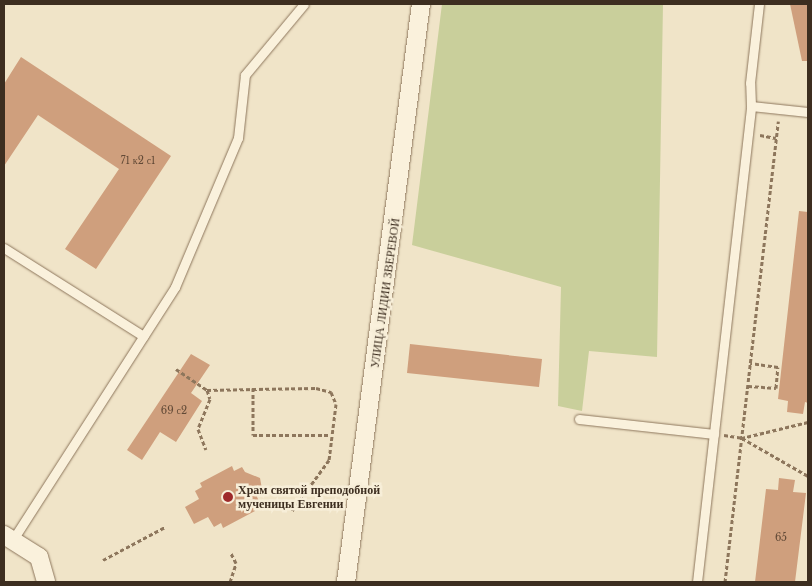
<!DOCTYPE html>
<meta charset="utf-8">
<style>
body{margin:0}
#map{position:relative;width:812px;height:586px;overflow:hidden;background:#f0e4c8;font-family:"Libre Baskerville",serif}
div>[style]{position:absolute}
[style*='--x']{left:calc(var(--x)*1px);top:calc(var(--y)*1px);width:calc(var(--w)*1px);rotate:calc(var(--a)*1deg)}
.green>*{inset:0;background:#c9cf9b}
.building>*{inset:0;background:#cf9f7d}
.path>*{height:3px;margin-top:-1.5px;transform-origin:0;background:repeating-linear-gradient(90deg,#8d765c 0 4px,transparent 0 6.5px)}
.roads{filter:drop-shadow(0 0 1px #8d765c) drop-shadow(0 0 1px #8d765c)}
.service>*{height:9px;margin:-4.5px;padding:0 4.5px;transform-origin:4.5px;border-radius:4.5px;background:#faf1dc}
.minor>*{height:18px;margin:-9px;padding:0 9px;transform-origin:9px;border-radius:9px;background:#faf1dc}
.dots>*{width:14px;height:14px;translate:-50% -50%;box-sizing:border-box;border:2px solid #f7eed8;border-radius:50%}
span{translate:-50% -50%;white-space:nowrap;text-align:center;line-height:1.15;-webkit-text-stroke:5px #f7eed8;paint-order:stroke}
.number-label{font-size:10px;color:#624a37}
.number-label span{-webkit-text-stroke-width:0}
.street-label{font-size:12px;color:#3d2e20}
.poi-label{font-size:12px;color:#3d2e20;font-weight:700}
.left{translate:0 -50%;text-align:left}
.frame{position:absolute;inset:0;border:5px solid #3d2e20;pointer-events:none}
</style>
<div id="map">
<div class="green">
<i style="clip-path:polygon(442px 4px,663px 4px,657px 357px,589px 351px,582px 411px,558px 406px,561px 287px,412px 245px)"></i>
</div>
<div class="building">
<i style="clip-path:polygon(790px 4px,808px 4px,808px 61px,802px 61px)"></i>
<i style="clip-path:polygon(21px 57px,171px 156px,96px 269px,65px 249px,119px 169px,38px 115px,4px 166px,4px 84px)"></i>
<i style="clip-path:polygon(799px 211px,808px 212px,808px 403px,805px 402px,803px 414px,787px 412px,788px 401px,778px 399px)"></i>
<i style="clip-path:polygon(410px 344px,542px 359px,539px 387px,407px 373px)"></i>
<i style="clip-path:polygon(191px 354px,210px 365px,191px 393px,202px 401px,176px 442px,160px 432px,142px 460px,127px 450px)"></i>
<i style="clip-path:polygon(232px 466px,234px 471px,242px 467px,245px 472px,260px 478px,262px 489px,257px 497px,260px 503px,253px 507px,255px 511px,223px 528px,221px 523px,214px 527px,208px 517px,194px 524px,185px 507px,199px 499px,195px 491px,202px 487px,200px 483px)"></i>
<i style="clip-path:polygon(779px 478px,795px 480px,793px 492px,806px 493px,795px 582px,755px 582px,766px 489px,778px 490px)"></i>
</div>
<div class="path">
<i style="--x:760;--y:135;--w:16;--a:11"></i>
<i style="--x:176;--y:369;--w:37;--a:34"></i>
<i style="--x:207;--y:390;--w:9;--a:72"></i>
<i style="--x:210;--y:399;--w:32;--a:112"></i>
<i style="--x:198;--y:429;--w:22;--a:69"></i>
<i style="--x:748;--y:386;--w:28;--a:4"></i>
<i style="--x:776;--y:388;--w:21;--a:-85"></i>
<i style="--x:778;--y:367;--w:28;--a:-172"></i>
<i style="--x:253;--y:388;--w:47;--a:90"></i>
<i style="--x:253;--y:435;--w:77;--a:0"></i>
<i style="--x:207;--y:390;--w:109;--a:-1.1"></i>
<i style="--x:316;--y:388;--w:16;--a:15"></i>
<i style="--x:331;--y:392;--w:13;--a:67"></i>
<i style="--x:336;--y:404;--w:56;--a:97.1"></i>
<i style="--x:329;--y:460;--w:63;--a:126"></i>
<i style="--x:808;--y:422;--w:68;--a:166.4"></i>
<i style="--x:742;--y:438;--w:76;--a:29.9"></i>
<i style="--x:724;--y:435;--w:18;--a:9"></i>
<i style="--x:103;--y:560;--w:70;--a:-28"></i>
<i style="--x:230;--y:582;--w:20;--a:-72"></i>
<i style="--x:236;--y:563;--w:11;--a:-117"></i>
<i style="--x:725;--y:582;--w:464;--a:-83.4"></i>
</div>
<div class="roads">
<div class="service">
<i style="--x:751;--y:106;--w:57;--a:6"></i>
<i style="--x:4;--y:248;--w:165;--a:32.3"></i>
<i style="--x:579;--y:419;--w:136;--a:6.3"></i>
<i style="--x:12;--y:541;--w:302;--a:-57.3"></i>
<i style="--x:175;--y:287;--w:162;--a:-67.1"></i>
<i style="--x:238;--y:138;--w:63;--a:-83.7"></i>
<i style="--x:245;--y:75;--w:92;--a:-50.3"></i>
<i style="--x:697;--y:582;--w:479;--a:-83.5"></i>
<i style="--x:751;--y:106;--w:23;--a:-92"></i>
<i style="--x:750;--y:83;--w:80;--a:-83.5"></i>
</div>
<div class="minor">
<i style="--x:4;--y:535;--w:41;--a:32.2"></i>
<i style="--x:39;--y:557;--w:26;--a:74"></i>
<i style="--x:346;--y:582;--w:583;--a:-82.61"></i>
</div>
</div>
<div class="dots">
<i style="left:228px;top:497px;background:#9e2a2b"></i>
</div>
<div class="number-label">
<span style="left:138px;top:161px">71 к2 с1</span>
<span style="left:174px;top:411px">69 с2</span>
<span style="left:781px;top:538px">65</span>
</div>
<div class="street-label">
<span style="left:385px;top:293px;rotate:-82deg">УЛИЦА ЛИДИИ ЗВЕРЕВОЙ</span>
</div>
<div class="poi-label">
<span class="left" style="left:238px;top:497px">Храм святой преподобной<br>мученицы Евгении</span>
</div>
<div class="frame"></div>
</div>
